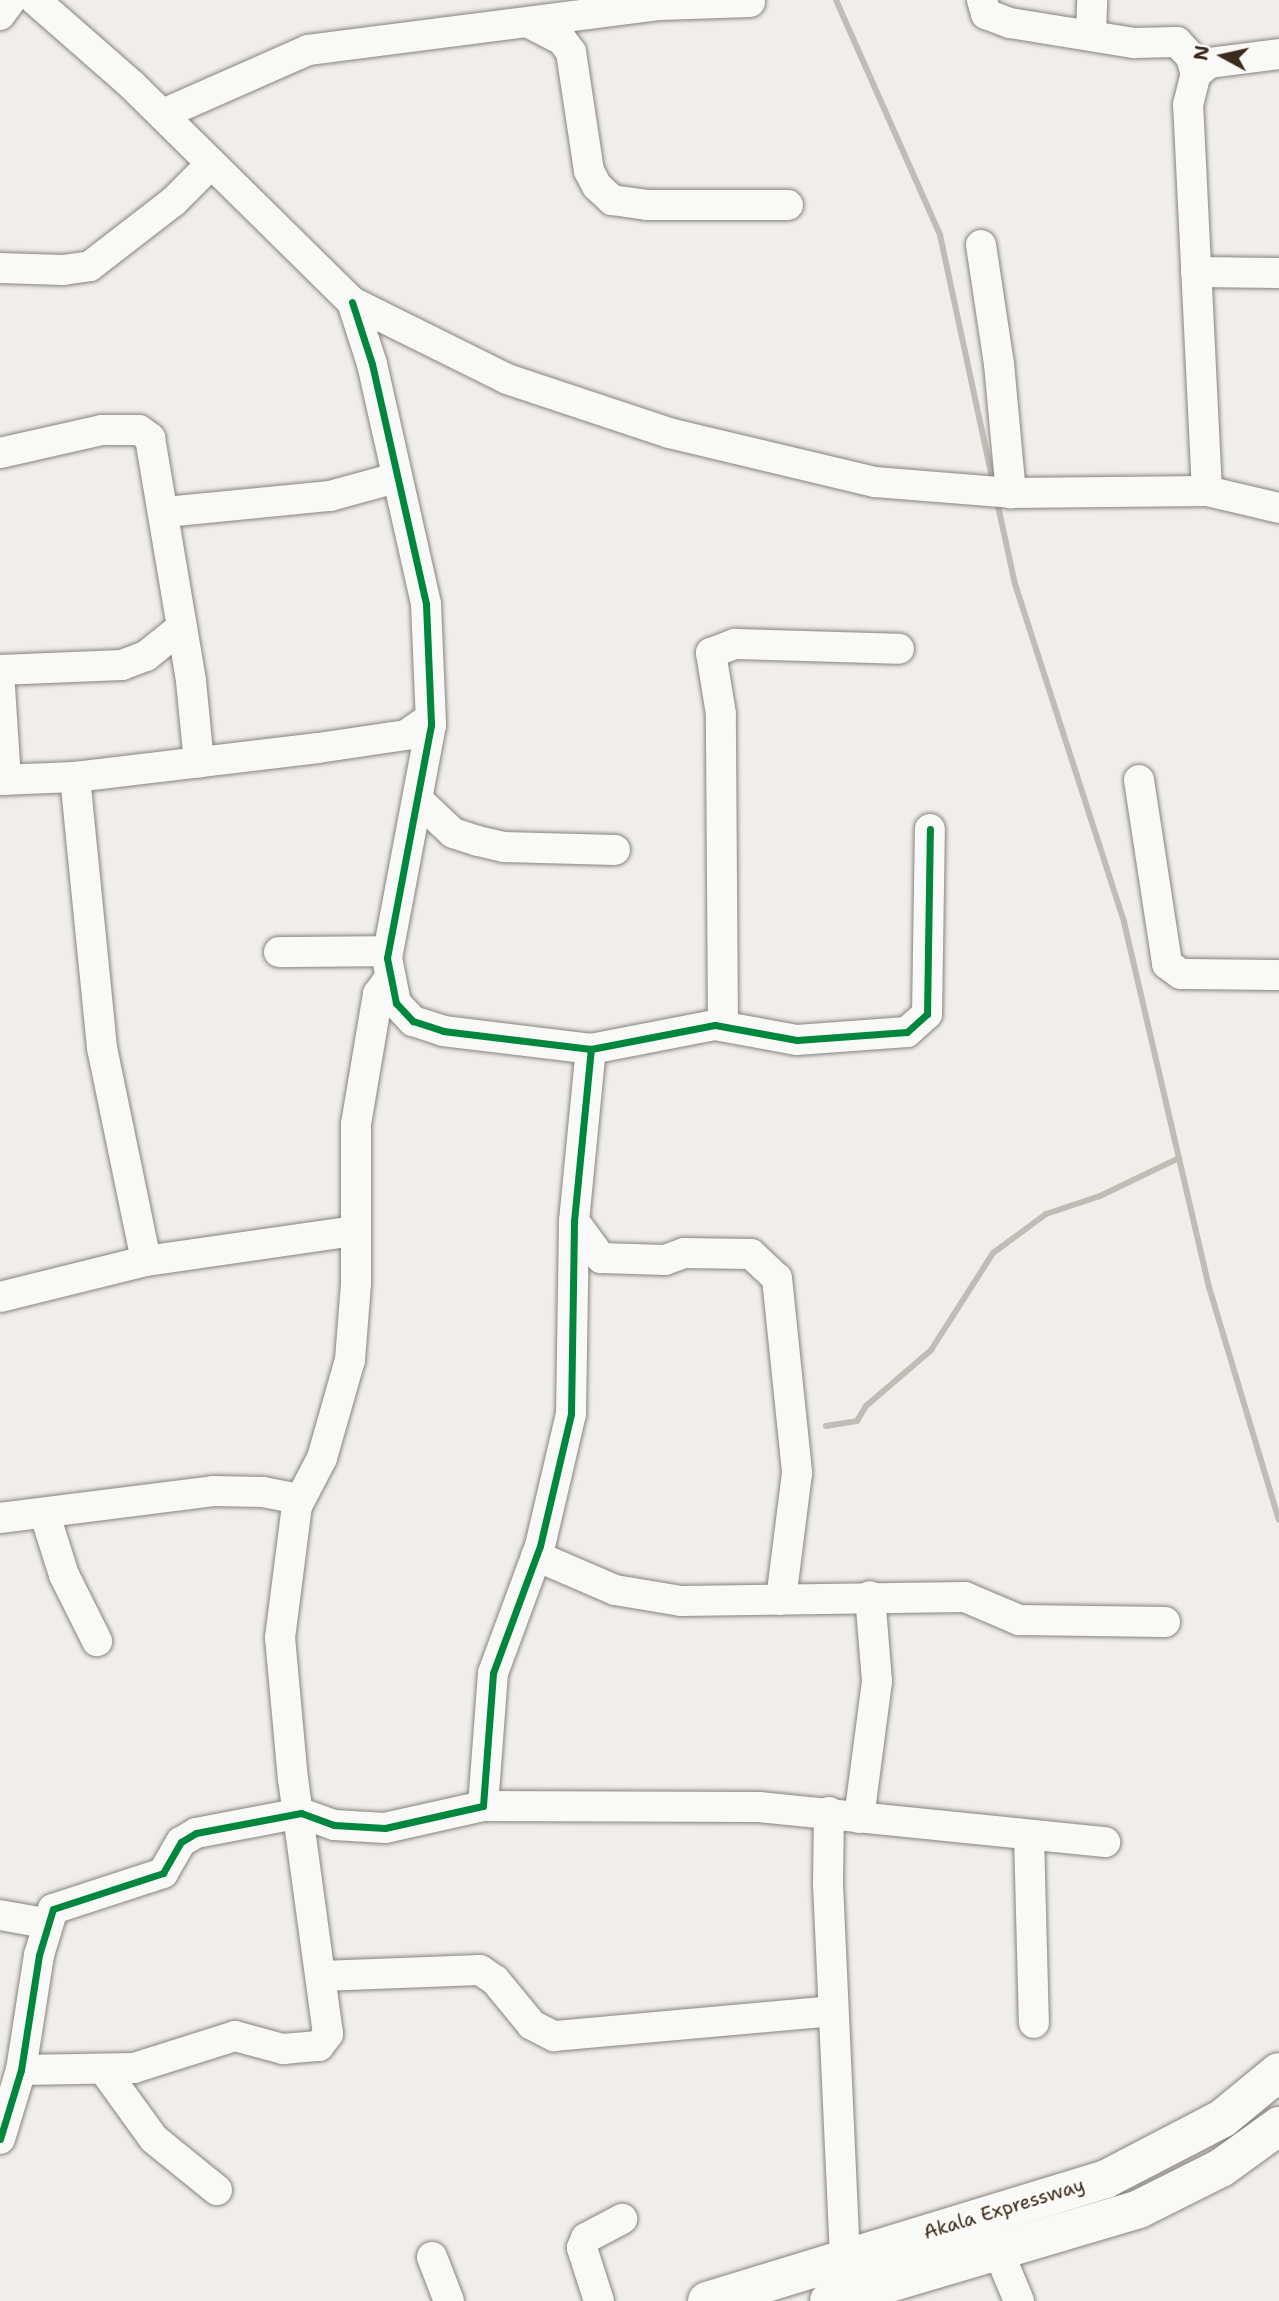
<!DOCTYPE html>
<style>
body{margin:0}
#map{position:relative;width:1279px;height:2301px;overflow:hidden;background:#f0eeeb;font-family:"Shantell Sans",sans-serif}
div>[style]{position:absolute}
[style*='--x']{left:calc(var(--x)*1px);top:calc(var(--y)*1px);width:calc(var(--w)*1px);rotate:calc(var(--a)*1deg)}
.stream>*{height:6px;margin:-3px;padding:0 3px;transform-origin:3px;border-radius:3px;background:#c2bcb6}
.roads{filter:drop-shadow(0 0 2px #88837f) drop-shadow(0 0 2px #88837f)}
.minor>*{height:30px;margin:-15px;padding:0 15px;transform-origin:15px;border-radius:15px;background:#f9f9f7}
.major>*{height:38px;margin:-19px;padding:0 19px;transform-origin:19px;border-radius:19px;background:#f9f9f7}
.cycleway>*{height:7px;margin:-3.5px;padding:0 3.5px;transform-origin:3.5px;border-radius:3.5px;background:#00873e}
span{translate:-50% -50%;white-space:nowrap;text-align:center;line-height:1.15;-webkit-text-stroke:5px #fdfcf7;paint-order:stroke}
.street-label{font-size:19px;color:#3b2a1e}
.north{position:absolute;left:1188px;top:21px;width:70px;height:70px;-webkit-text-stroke:5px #fdfcf7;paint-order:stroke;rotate:278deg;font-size:19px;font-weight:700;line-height:28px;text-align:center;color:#3b2a1e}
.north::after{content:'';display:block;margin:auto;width:24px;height:32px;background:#3b2a1e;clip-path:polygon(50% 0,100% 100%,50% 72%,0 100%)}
</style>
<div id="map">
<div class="stream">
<i style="--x:836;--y:0;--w:257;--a:66.1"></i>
<i style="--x:940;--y:235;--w:254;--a:77.9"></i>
<i style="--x:997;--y:501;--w:85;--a:77.8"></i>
<i style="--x:1015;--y:584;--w:355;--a:72.1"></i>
<i style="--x:1124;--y:922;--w:375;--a:76.9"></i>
<i style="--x:1209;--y:1287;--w:243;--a:73.3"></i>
<i style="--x:826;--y:1426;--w:31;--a:-9"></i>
<i style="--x:857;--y:1421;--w:17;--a:-59"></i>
<i style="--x:866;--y:1406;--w:86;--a:-40.7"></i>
<i style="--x:931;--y:1350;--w:115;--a:-57.4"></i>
<i style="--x:993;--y:1253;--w:66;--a:-36.3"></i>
<i style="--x:1046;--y:1214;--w:57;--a:-18.4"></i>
<i style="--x:1100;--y:1196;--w:88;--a:-25.7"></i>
</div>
<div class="roads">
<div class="minor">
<i style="--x:35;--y:0;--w:129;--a:41.2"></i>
<i style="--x:132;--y:85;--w:309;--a:44.6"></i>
<i style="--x:352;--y:302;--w:173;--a:26.4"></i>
<i style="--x:507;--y:379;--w:171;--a:18.4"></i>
<i style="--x:669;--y:433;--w:212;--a:13.4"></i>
<i style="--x:875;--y:482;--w:136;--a:4.6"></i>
<i style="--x:1011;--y:493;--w:196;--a:-0.6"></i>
<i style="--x:1207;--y:491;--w:74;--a:13.3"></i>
<i style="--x:982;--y:0;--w:15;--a:74"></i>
<i style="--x:986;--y:14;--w:26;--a:21"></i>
<i style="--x:1010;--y:23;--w:126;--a:9.2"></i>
<i style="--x:1134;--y:43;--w:43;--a:-1.3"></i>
<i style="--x:1177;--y:42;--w:21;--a:47"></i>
<i style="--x:1191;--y:57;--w:18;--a:74"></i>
<i style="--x:0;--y:15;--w:19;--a:-54"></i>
<i style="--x:529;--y:23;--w:37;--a:27"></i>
<i style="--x:562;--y:40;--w:15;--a:53"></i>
<i style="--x:571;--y:52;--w:120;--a:81.4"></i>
<i style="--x:589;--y:171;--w:17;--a:62"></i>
<i style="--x:597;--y:186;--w:21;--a:43"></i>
<i style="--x:612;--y:200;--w:35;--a:8"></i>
<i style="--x:647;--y:205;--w:141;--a:0"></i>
<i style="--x:1091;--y:35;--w:35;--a:-88"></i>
<i style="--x:163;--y:114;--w:158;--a:-23.8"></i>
<i style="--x:308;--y:50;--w:355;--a:-7.3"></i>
<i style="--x:660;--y:5;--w:90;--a:-1.9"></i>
<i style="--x:981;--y:245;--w:120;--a:81.4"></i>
<i style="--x:999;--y:364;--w:130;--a:84.7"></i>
<i style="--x:0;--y:268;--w:63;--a:1.8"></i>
<i style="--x:63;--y:270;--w:27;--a:-8"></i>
<i style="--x:90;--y:266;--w:106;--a:-37.7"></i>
<i style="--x:174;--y:201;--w:51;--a:-45"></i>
<i style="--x:1196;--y:272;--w:83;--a:0.7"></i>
<i style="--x:352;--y:302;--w:65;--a:72.1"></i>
<i style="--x:372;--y:364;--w:246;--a:77.3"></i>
<i style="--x:426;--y:604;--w:121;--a:87.6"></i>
<i style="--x:431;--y:725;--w:237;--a:100.7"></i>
<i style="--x:387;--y:958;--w:46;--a:78.7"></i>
<i style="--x:396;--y:1003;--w:25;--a:47"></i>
<i style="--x:413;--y:1021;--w:32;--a:18"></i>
<i style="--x:443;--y:1031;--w:149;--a:6.9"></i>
<i style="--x:591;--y:1049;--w:126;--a:-11"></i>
<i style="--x:715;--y:1025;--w:83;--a:10.4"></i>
<i style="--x:797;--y:1040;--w:110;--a:-4.2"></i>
<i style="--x:907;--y:1032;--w:27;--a:-42"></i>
<i style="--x:927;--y:1014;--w:185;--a:-89.1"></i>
<i style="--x:0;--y:453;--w:105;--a:-12.7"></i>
<i style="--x:102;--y:430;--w:37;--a:0"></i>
<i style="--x:139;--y:430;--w:14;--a:36"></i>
<i style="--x:150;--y:438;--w:246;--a:80.4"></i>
<i style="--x:191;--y:681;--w:82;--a:84.4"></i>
<i style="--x:1207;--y:491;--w:386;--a:-92.8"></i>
<i style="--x:1188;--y:105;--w:32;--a:-76"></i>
<i style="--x:1196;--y:74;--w:17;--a:-40"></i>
<i style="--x:1209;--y:63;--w:71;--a:-7.3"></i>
<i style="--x:166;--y:512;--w:165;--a:-5.6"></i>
<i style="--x:330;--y:496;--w:68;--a:-15.3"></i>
<i style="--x:0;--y:670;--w:122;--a:-2.3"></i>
<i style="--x:122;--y:665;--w:26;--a:-21"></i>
<i style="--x:146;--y:656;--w:46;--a:-38.9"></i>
<i style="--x:0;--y:687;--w:93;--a:86.3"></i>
<i style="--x:75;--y:777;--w:272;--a:84.3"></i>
<i style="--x:102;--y:1048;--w:217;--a:78.3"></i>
<i style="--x:0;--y:780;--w:75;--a:-2.3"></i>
<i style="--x:75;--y:777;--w:245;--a:-6.8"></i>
<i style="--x:318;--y:748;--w:89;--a:-8.4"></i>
<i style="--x:406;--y:735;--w:29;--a:-35"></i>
<i style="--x:1139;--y:780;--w:186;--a:81.3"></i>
<i style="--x:1167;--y:964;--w:17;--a:36"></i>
<i style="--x:1181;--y:974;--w:98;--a:0.6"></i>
<i style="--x:418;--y:800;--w:48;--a:43.3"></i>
<i style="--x:453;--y:833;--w:26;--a:18"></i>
<i style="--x:478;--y:841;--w:27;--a:13"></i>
<i style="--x:504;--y:847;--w:111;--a:1.5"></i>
<i style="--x:279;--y:952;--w:109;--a:-0.5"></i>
<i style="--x:723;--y:1025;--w:311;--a:-90.4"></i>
<i style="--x:721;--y:714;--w:62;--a:-99.3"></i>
<i style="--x:711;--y:653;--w:26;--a:-21"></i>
<i style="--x:735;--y:644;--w:164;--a:1.7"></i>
<i style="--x:574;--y:1221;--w:46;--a:53.9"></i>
<i style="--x:601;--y:1258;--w:64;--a:1.8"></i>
<i style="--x:665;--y:1260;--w:20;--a:-20"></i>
<i style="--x:684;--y:1253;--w:67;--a:0.9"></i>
<i style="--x:751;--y:1254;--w:35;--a:43"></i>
<i style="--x:777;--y:1278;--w:196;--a:84.1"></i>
<i style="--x:797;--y:1473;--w:128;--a:97.2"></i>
<i style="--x:0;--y:1297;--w:150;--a:-13.9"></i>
<i style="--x:146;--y:1261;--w:211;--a:-8.2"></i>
<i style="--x:45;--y:1515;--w:63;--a:72.4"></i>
<i style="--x:64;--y:1575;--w:74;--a:63.4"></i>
<i style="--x:0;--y:1518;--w:215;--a:-7.2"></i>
<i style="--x:213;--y:1491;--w:50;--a:1.1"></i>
<i style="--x:263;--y:1492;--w:38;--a:11"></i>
<i style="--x:536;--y:1556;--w:86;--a:23.3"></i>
<i style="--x:615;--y:1590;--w:67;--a:9.5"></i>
<i style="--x:681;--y:1601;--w:284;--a:-0.8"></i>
<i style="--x:965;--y:1597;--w:59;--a:23.1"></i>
<i style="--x:1019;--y:1620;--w:146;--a:0.8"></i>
<i style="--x:483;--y:1806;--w:276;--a:0.2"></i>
<i style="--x:759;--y:1807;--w:348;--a:5.8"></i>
<i style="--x:829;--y:1812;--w:72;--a:90.8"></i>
<i style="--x:828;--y:1884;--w:374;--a:87.4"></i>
<i style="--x:859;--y:1818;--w:138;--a:-82.5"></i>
<i style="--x:877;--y:1681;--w:85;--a:-94.7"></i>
<i style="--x:1029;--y:1836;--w:187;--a:88.5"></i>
<i style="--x:0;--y:1915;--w:46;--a:10.1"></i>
<i style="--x:321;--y:1976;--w:159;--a:-2.2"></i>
<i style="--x:480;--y:1970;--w:18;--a:34"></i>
<i style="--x:495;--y:1980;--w:58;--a:50.6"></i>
<i style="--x:532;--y:2025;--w:25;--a:27"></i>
<i style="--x:554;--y:2036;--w:280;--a:-5.1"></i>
<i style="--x:21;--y:2070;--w:113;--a:-1"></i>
<i style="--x:134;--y:2068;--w:106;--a:-17.6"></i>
<i style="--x:235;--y:2036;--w:50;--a:15.2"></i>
<i style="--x:283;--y:2049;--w:36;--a:-5"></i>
<i style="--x:319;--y:2046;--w:15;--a:-53"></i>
<i style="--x:328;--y:2034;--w:256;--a:-97.8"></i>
<i style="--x:293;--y:1780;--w:143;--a:-95.2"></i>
<i style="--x:280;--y:1638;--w:133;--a:-82.7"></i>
<i style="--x:297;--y:1506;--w:54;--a:-62.5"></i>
<i style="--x:322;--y:1458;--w:102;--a:-74.1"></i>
<i style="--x:350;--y:1360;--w:77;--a:-85.5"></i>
<i style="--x:356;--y:1283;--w:159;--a:-90"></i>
<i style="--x:356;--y:1124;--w:132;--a:-80.4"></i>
<i style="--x:378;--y:994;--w:19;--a:-54"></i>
<i style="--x:104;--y:2070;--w:85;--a:54.1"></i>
<i style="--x:154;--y:2139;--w:81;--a:39"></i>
<i style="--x:0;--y:2139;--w:72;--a:-73.1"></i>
<i style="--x:21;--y:2070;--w:116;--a:-81.1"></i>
<i style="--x:39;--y:1955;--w:48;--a:-73.1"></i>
<i style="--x:53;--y:1909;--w:116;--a:-18.1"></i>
<i style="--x:163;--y:1873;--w:36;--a:-60"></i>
<i style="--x:181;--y:1842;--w:17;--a:-31"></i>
<i style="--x:196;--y:1833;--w:107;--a:-10.8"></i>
<i style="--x:301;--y:1813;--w:35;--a:20"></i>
<i style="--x:334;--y:1825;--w:51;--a:3.4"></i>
<i style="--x:385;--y:1828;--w:100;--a:-12.7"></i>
<i style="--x:483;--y:1806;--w:133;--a:-85.7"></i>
<i style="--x:493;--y:1673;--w:135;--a:-69.7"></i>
<i style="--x:540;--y:1546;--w:136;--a:-76.8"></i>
<i style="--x:571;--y:1414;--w:193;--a:-89.1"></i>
<i style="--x:574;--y:1221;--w:173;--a:-84.4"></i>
<i style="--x:999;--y:2253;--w:52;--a:67.4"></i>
<i style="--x:432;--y:2257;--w:47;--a:68.9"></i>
<i style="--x:599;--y:2301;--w:56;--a:-107.8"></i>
<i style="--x:582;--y:2248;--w:11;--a:-68"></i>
<i style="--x:586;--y:2238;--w:41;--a:-27.8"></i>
</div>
<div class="major">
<i style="--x:707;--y:2301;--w:417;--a:-17"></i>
<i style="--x:1106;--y:2179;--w:132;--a:-27.5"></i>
<i style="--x:1223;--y:2118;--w:72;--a:-39.4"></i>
<i style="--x:829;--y:2301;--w:323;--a:-16.5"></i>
<i style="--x:1139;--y:2209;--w:92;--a:-26.6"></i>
<i style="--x:1221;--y:2168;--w:72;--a:-35.9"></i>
</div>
</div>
<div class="cycleway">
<i style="--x:352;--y:302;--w:65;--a:72.1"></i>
<i style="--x:372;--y:364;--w:246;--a:77.3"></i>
<i style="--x:426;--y:604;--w:121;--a:87.6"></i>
<i style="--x:431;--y:725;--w:237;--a:100.7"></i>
<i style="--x:387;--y:958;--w:46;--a:78.7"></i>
<i style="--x:396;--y:1003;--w:25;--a:47"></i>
<i style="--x:413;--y:1021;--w:32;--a:18"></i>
<i style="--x:443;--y:1031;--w:149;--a:6.9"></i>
<i style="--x:591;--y:1049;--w:126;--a:-11"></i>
<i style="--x:715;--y:1025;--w:83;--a:10.4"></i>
<i style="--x:797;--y:1040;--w:110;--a:-4.2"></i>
<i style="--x:907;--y:1032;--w:27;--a:-42"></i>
<i style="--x:927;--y:1014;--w:185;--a:-89.1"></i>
<i style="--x:0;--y:2139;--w:72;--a:-73.1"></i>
<i style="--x:21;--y:2070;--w:116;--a:-81.1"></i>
<i style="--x:39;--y:1955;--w:48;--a:-73.1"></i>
<i style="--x:53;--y:1909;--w:116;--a:-18.1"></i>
<i style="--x:163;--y:1873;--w:36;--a:-60"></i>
<i style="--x:181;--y:1842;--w:17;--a:-31"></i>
<i style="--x:196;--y:1833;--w:107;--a:-10.8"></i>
<i style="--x:301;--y:1813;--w:35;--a:20"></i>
<i style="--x:334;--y:1825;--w:51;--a:3.4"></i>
<i style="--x:385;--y:1828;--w:100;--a:-12.7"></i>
<i style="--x:483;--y:1806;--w:133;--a:-85.7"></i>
<i style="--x:493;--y:1673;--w:135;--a:-69.7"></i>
<i style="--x:540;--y:1546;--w:136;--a:-76.8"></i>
<i style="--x:571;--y:1414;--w:193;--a:-89.1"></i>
<i style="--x:574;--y:1221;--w:173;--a:-84.4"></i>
</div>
<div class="street-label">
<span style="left:1004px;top:2209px;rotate:-17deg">Akala Expressway</span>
</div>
<div class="north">N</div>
</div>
